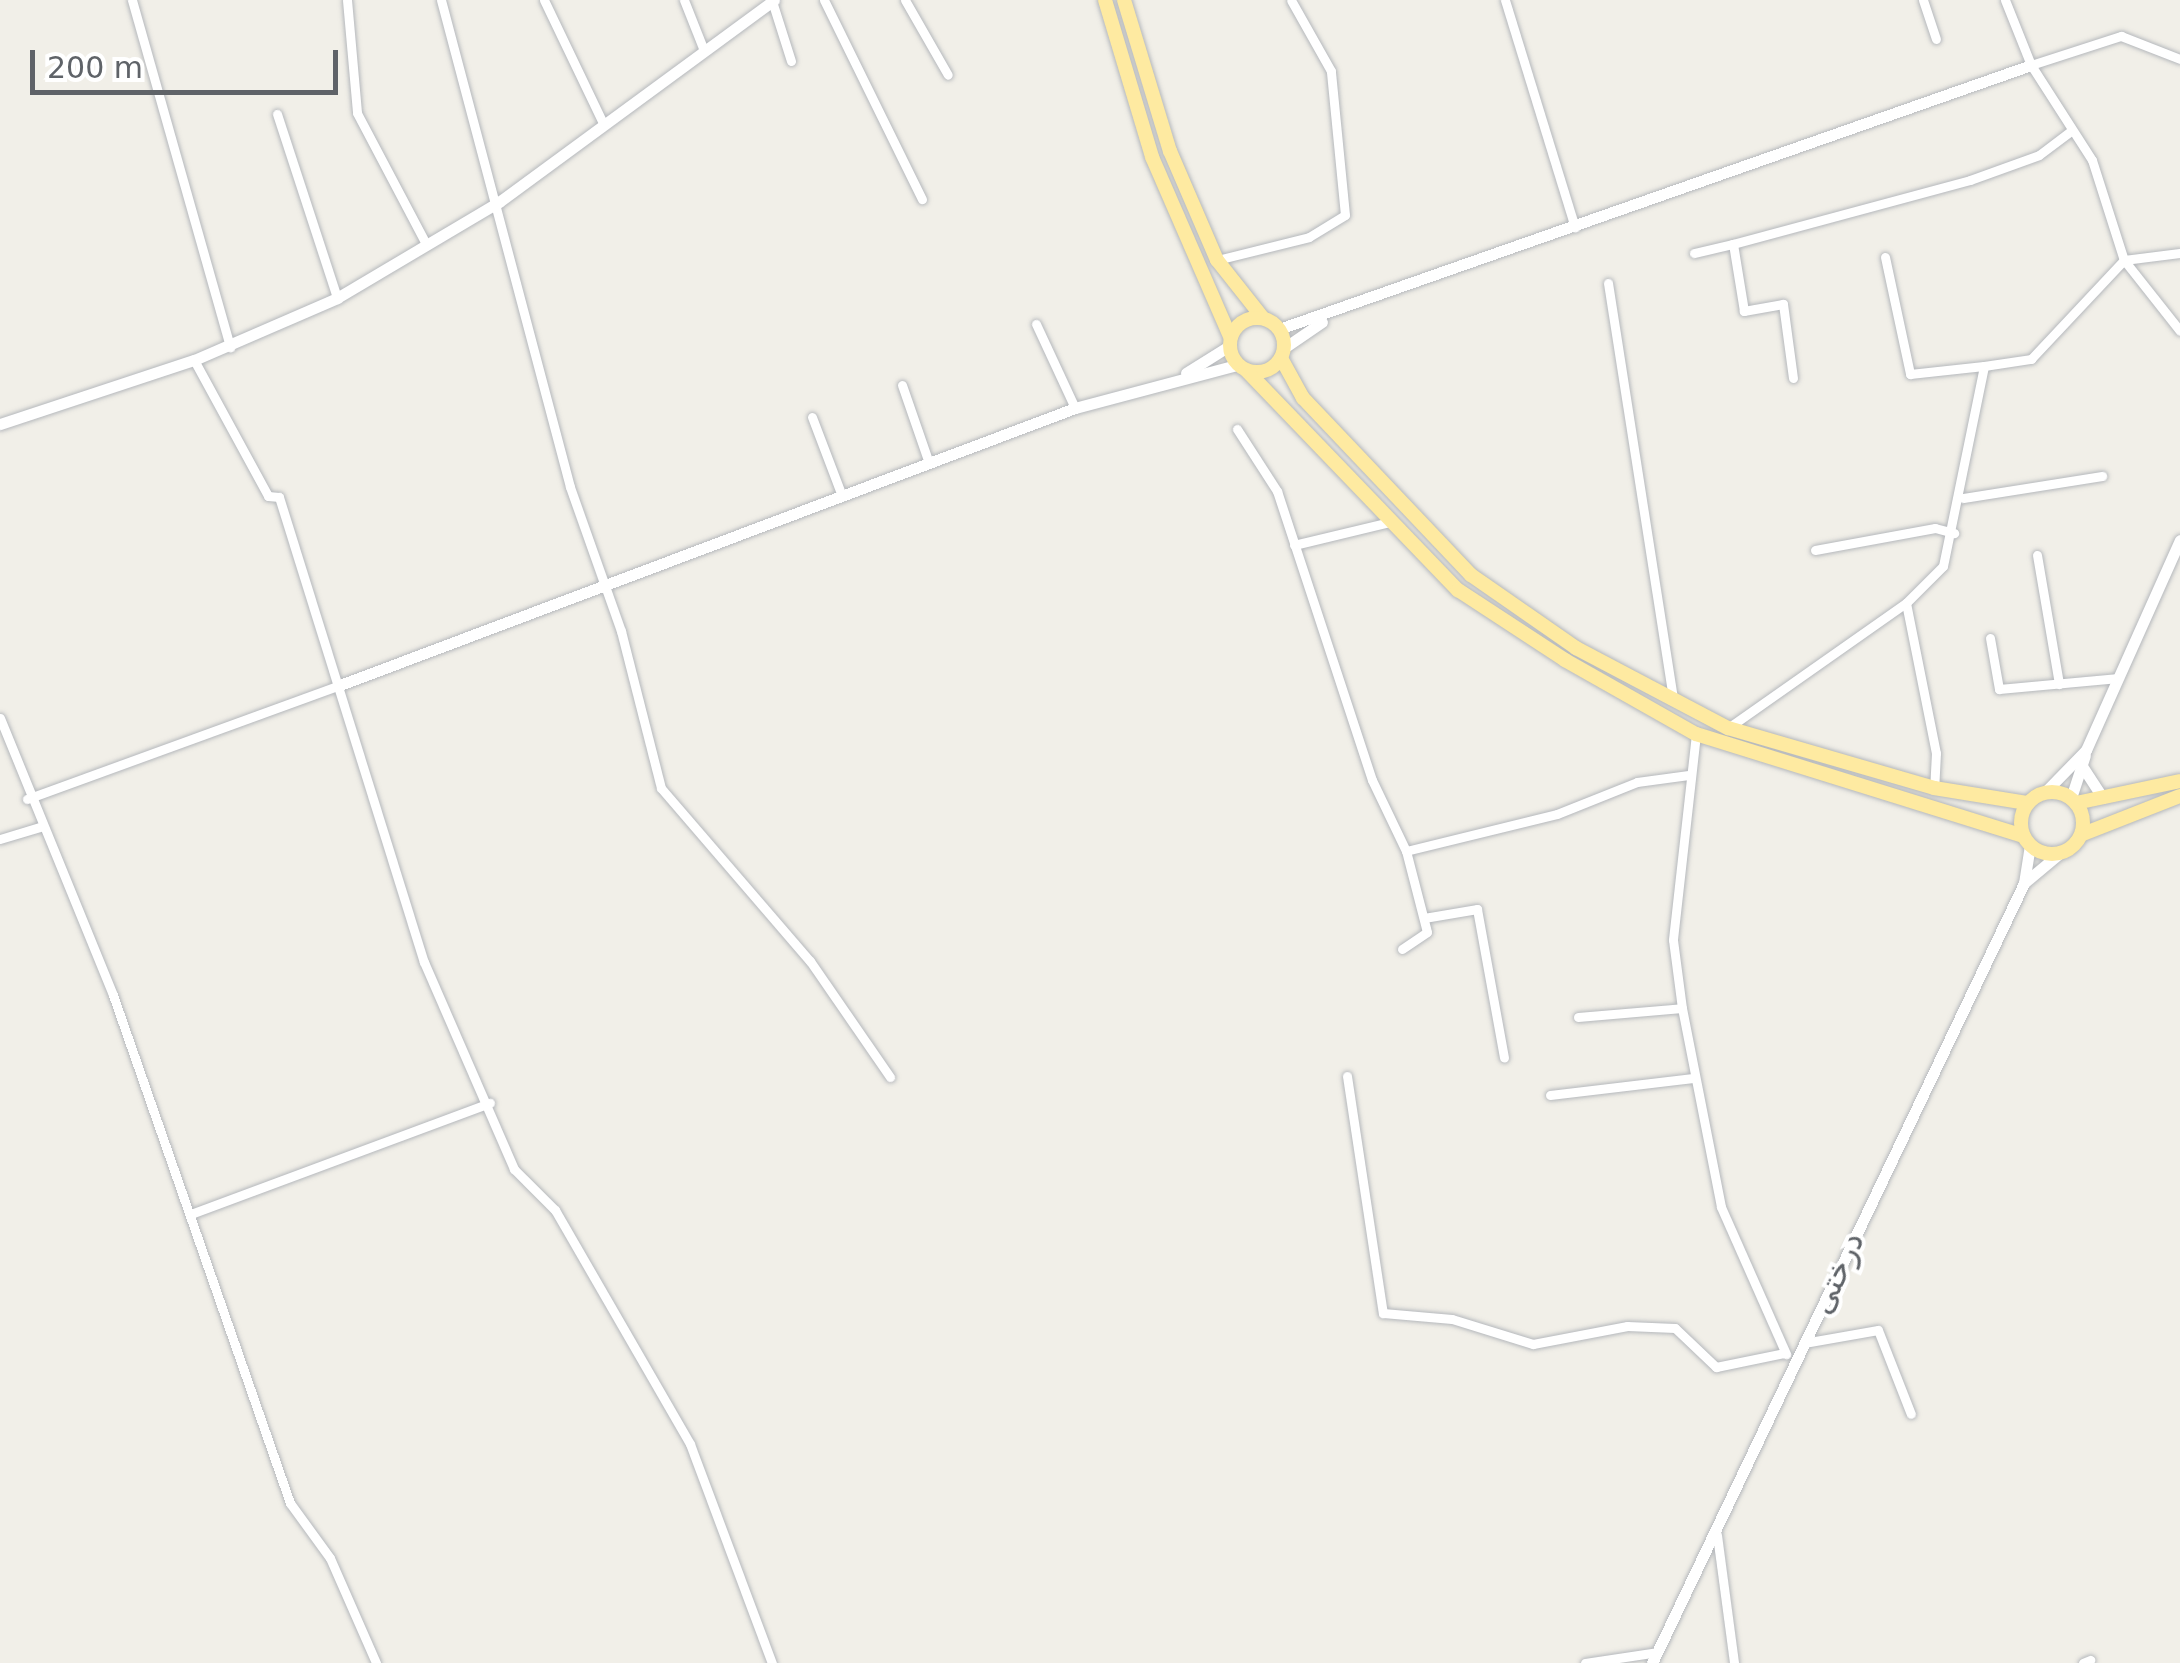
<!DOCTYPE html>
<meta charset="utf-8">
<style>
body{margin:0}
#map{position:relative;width:2180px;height:1663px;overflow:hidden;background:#f1efe8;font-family:"DejaVu Sans",Vazirmatn,sans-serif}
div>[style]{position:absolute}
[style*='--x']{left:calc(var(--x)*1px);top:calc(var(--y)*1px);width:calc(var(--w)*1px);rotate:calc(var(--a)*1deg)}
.roads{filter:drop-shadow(0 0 2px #b5b8bc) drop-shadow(0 0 2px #b5b8bc)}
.minor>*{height:9px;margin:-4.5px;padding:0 4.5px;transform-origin:4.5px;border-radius:4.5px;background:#fff}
.tertiary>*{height:11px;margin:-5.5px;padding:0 5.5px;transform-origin:5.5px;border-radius:5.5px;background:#fff}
.trunk>*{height:14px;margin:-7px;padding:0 7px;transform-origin:7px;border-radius:7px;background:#feeaa1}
.trunk>.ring{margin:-7px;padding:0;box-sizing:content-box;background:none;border:14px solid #feeaa1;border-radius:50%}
span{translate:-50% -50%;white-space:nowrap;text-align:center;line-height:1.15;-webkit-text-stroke:8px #fff;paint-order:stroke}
.street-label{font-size:32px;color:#5f6368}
.scale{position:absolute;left:30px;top:50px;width:308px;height:45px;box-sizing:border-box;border:5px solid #5f6368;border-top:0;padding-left:12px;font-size:30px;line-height:35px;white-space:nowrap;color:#5f6368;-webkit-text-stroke:8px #fff;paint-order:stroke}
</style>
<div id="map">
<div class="roads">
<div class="minor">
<i style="--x:132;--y:0;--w:361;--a:74.2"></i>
<i style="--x:347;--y:0;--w:113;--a:84.9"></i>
<i style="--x:357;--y:113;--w:146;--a:62.2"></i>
<i style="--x:441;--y:0;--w:504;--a:75.16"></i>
<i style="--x:570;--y:487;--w:153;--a:70.5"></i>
<i style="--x:621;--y:631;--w:162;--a:75.7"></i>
<i style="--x:661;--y:788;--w:228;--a:49.3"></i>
<i style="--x:810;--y:961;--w:141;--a:55.4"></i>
<i style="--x:544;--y:0;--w:136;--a:64.4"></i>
<i style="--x:684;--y:0;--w:52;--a:68.4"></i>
<i style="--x:824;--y:0;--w:222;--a:63.8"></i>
<i style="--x:905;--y:0;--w:86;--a:60.2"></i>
<i style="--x:1505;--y:0;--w:238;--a:72.9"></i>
<i style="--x:1923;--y:0;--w:41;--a:71.6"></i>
<i style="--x:2005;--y:0;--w:70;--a:68.2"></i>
<i style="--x:2031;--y:65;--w:95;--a:-17.9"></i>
<i style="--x:2121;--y:36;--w:63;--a:21.3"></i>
<i style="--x:772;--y:1;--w:63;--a:72.4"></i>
<i style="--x:2031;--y:65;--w:113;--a:57.3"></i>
<i style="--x:2092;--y:160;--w:105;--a:72.3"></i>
<i style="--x:2124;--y:260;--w:90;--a:51.7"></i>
<i style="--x:277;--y:114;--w:194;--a:71.9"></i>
<i style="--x:1694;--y:253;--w:40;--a:-13"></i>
<i style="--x:1885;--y:257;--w:120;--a:77.9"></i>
<i style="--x:1910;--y:374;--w:74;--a:-6.2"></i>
<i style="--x:1217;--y:260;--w:95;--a:-14"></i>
<i style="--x:1309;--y:237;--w:42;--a:-31.4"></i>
<i style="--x:1345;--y:215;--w:145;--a:-95.6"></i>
<i style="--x:1331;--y:71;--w:81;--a:-119.4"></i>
<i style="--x:1608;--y:283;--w:421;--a:81.1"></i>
<i style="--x:1036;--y:324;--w:93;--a:65.1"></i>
<i style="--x:194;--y:360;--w:155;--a:61.4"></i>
<i style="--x:268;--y:496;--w:11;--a:5"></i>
<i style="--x:279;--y:497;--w:487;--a:72.7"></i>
<i style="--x:424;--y:962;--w:226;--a:66.5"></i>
<i style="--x:514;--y:1169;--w:58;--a:45"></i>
<i style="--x:555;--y:1210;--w:270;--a:60"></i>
<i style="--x:690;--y:1444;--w:234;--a:69.5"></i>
<i style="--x:1793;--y:378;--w:75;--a:-97.7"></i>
<i style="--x:1783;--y:304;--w:40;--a:170"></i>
<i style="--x:1744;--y:311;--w:68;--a:-99.3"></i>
<i style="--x:1733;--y:244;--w:245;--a:-15.1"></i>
<i style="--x:1970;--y:180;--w:73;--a:-19.9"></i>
<i style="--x:2039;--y:155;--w:38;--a:-37"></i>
<i style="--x:902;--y:385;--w:83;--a:70.9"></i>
<i style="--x:812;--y:417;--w:85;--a:69.2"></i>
<i style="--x:1237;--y:429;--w:74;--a:57.2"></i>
<i style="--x:1277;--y:491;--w:304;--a:71.8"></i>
<i style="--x:1372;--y:780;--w:79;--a:64.4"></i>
<i style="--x:1406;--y:851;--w:155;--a:-13.8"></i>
<i style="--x:1557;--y:814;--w:86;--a:-21.8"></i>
<i style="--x:1637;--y:782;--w:52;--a:-7.7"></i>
<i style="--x:1963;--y:498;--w:141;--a:-9"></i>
<i style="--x:1294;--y:545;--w:99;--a:-13.5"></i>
<i style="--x:1815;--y:550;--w:122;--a:-10.4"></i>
<i style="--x:1935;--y:528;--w:20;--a:15"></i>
<i style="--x:2037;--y:555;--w:131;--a:80.3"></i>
<i style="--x:1906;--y:603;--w:153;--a:78.7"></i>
<i style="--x:1936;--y:753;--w:35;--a:93"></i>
<i style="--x:1990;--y:638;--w:52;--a:80"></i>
<i style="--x:1999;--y:689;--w:120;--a:-5.3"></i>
<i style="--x:0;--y:718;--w:299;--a:67.8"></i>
<i style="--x:113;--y:995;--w:538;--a:70.79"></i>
<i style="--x:290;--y:1503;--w:68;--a:54"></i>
<i style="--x:330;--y:1558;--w:115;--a:66.3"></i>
<i style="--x:1728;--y:728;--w:218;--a:-35.1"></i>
<i style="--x:1906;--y:603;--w:52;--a:-45"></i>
<i style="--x:1943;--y:566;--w:204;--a:-78.4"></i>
<i style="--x:1984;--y:366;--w:48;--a:-8.5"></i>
<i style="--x:2031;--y:359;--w:136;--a:-46.8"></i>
<i style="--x:2124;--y:260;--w:56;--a:-7.1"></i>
<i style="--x:1696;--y:734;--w:207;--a:96.4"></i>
<i style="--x:1673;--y:940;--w:69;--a:82.5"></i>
<i style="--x:1682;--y:1008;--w:203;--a:78.9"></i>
<i style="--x:1721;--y:1207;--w:161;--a:66.1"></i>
<i style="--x:27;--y:799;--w:333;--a:-20"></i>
<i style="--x:0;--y:839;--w:42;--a:-16.7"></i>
<i style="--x:1424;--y:918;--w:54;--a:-9.6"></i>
<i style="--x:1477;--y:909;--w:151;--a:79.7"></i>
<i style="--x:1402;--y:949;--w:30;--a:-34"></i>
<i style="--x:1427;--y:932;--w:84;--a:-104.5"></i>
<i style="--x:1578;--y:1017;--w:104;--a:-4.9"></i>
<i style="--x:1347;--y:1076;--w:240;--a:81.4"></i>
<i style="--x:1383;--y:1313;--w:69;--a:5"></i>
<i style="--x:1452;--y:1319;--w:85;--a:17.2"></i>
<i style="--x:1533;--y:1344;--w:96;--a:-10.8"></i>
<i style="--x:1627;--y:1326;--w:48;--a:2.4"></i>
<i style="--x:1675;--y:1328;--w:57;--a:43.6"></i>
<i style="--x:1716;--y:1367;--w:69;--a:-11.6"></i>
<i style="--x:1550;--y:1095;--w:144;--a:-6.8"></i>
<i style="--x:191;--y:1214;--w:319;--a:-20.4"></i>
<i style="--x:1804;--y:1343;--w:75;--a:-10"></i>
<i style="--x:1878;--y:1330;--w:90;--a:68.6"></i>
<i style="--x:1717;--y:1535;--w:129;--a:82.4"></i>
<i style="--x:1585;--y:1663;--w:74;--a:-8.6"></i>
<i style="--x:2083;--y:1663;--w:8;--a:-23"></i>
</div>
<div class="tertiary">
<i style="--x:1279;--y:329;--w:797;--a:-19.34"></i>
<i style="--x:1284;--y:348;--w:46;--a:-34.4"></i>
<i style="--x:1186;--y:373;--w:51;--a:-32.1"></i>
<i style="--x:0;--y:424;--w:204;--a:-18.3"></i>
<i style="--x:194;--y:360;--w:156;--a:-23.4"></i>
<i style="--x:337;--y:298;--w:188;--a:-30.7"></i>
<i style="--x:499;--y:202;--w:341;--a:-36.3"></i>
<i style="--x:340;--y:685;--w:785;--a:-20.65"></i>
<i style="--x:1075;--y:408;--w:168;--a:-14.9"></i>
<i style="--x:2082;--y:766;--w:38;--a:57"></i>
<i style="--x:2045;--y:792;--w:59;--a:-45.7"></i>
<i style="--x:2086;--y:750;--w:230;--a:-65.9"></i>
<i style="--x:2071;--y:798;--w:45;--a:-72"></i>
<i style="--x:2024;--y:883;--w:38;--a:-81"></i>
<i style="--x:1652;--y:1663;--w:864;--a:-64.5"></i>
<i style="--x:2024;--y:883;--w:47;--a:-39.8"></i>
</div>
<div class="trunk">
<i style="--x:1105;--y:0;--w:164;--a:73.3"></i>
<i style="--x:1152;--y:157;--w:195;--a:66.5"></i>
<i style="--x:1124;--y:0;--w:158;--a:73.1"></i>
<i style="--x:1170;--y:151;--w:119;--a:66.7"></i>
<i style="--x:1217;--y:260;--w:74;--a:51.6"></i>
<i class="ring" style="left:1230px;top:318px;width:40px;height:40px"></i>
<i style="--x:1281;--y:358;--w:46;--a:61.2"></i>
<i style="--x:1303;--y:398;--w:244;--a:46.5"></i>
<i style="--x:1471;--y:575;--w:128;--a:34.8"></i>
<i style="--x:1576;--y:648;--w:172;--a:27.8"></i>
<i style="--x:1728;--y:728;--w:215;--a:16.2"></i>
<i style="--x:1934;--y:788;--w:94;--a:9.2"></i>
<i style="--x:1246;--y:370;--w:306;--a:46.1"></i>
<i style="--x:1458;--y:590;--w:128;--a:33.2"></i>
<i style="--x:1565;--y:660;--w:150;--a:29.5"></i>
<i style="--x:1696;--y:734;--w:343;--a:17.3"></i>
<i class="ring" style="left:2021px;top:792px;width:48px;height:48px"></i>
<i style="--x:2076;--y:803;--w:106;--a:-11.9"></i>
<i style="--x:2083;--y:834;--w:104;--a:-21.4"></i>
</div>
</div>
<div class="street-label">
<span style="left:1837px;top:1273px;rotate:-65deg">درختی</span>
</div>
<div class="scale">200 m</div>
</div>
